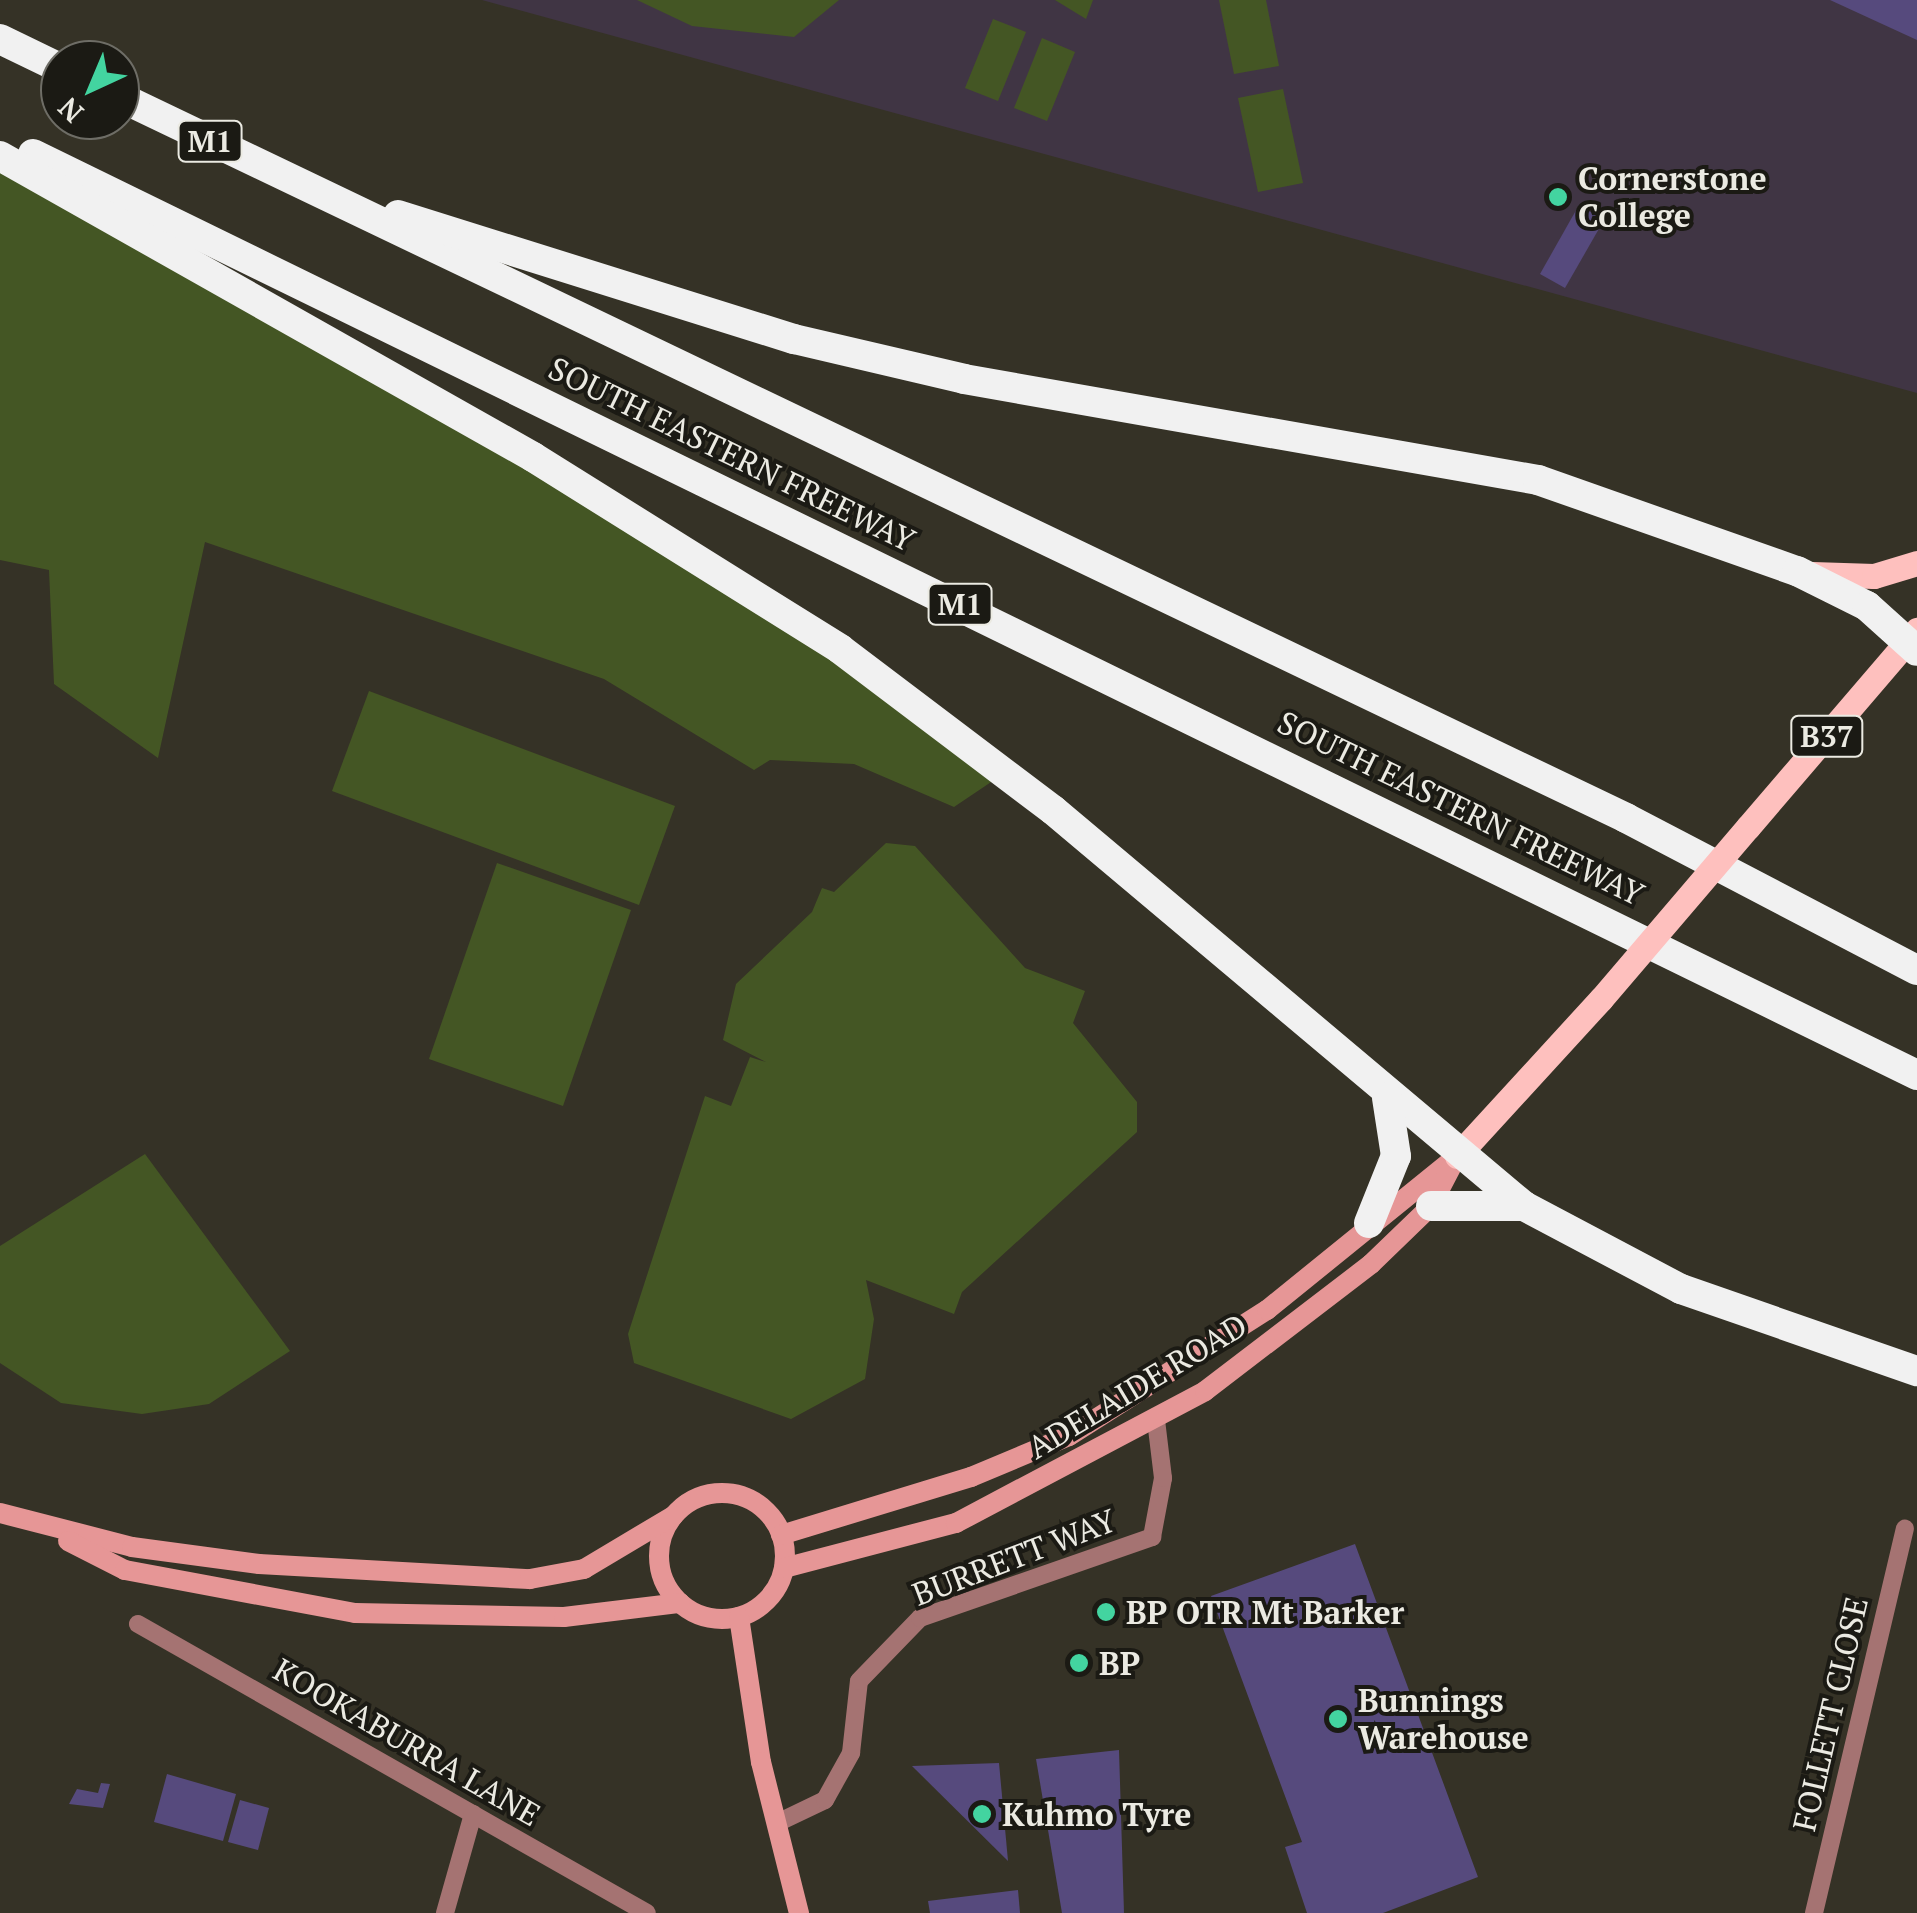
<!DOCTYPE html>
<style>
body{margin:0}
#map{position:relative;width:1917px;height:1913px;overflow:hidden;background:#353226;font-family:"PT Serif",serif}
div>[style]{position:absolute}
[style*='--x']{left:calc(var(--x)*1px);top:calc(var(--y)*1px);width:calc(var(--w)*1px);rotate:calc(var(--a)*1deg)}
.education>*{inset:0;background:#403544}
.green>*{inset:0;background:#445624}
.building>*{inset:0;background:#564a7d}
.minor>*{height:18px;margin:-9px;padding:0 9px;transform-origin:9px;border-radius:9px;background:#a57372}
.secondary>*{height:20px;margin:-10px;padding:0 10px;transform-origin:10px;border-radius:10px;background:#e69696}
.secondary>.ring{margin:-10px;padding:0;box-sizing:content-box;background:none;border:20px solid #e69696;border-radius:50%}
.primary>*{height:25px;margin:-12.5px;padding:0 12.5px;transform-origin:12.5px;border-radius:12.5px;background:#fec0be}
.motorway>*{height:30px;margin:-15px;padding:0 15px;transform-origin:15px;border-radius:15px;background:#f1f1f1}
.primary-bridge>*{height:25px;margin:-12.5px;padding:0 12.5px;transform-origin:12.5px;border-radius:12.5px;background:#fec0be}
.dots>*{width:28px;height:28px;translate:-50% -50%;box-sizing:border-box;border:5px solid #1b1a14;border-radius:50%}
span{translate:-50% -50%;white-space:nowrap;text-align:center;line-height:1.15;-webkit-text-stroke:8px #1b1a14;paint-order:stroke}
.shield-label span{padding:2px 8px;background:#1b1a14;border:2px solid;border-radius:8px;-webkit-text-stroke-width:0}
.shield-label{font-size:30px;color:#ebeae2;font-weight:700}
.poi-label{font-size:32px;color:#ebeae2;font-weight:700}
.left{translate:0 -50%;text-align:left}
.street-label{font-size:32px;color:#ebeae2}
.north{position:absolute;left:40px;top:40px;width:100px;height:100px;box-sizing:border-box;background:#1b1a14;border:2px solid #6e6d66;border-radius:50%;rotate:224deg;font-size:28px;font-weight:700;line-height:40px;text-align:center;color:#ebeae2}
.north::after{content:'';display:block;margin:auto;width:35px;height:45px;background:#43d4a0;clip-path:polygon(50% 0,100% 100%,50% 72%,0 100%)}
</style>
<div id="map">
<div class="education">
<i style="clip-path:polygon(482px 0,1917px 0,1917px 393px)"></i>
</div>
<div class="green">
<i style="clip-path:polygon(637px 0,839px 0,794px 37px,692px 26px)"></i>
<i style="clip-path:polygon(1055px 0,1093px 0,1086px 19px)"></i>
<i style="clip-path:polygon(1219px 0,1266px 0,1279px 66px,1234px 74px)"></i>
<i style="clip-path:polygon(993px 19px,1026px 32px,998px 101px,965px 88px)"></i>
<i style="clip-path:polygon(1042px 38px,1075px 52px,1047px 121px,1014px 108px)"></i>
<i style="clip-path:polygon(1283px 89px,1303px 183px,1258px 192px,1238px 98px)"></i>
<i style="clip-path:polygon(0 157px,533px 457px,1006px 772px,954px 807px,854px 764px,770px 760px,754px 770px,604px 679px,205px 542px,158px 758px,54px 684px,49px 570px,0 560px)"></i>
<i style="clip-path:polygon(369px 691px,675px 806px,639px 905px,332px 791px)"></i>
<i style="clip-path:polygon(886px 843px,915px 846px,1025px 968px,1085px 991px,1073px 1023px,1137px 1102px,1137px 1132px,962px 1292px,954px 1314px,866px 1280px,874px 1319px,865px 1379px,791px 1419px,634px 1363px,628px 1334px,705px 1096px,731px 1106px,750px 1057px,766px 1062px,723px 1040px,736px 984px,812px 912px,822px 888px,834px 892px)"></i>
<i style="clip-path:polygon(497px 863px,631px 910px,563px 1106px,429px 1059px)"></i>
<i style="clip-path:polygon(145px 1154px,290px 1351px,209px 1404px,142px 1414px,61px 1403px,0 1363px,0 1246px)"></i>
</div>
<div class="building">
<i style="clip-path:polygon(1830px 0,1917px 0,1917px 40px)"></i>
<i style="clip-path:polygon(1579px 205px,1604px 220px,1565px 288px,1540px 274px)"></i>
<i style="clip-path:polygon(1355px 1544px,1478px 1877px,1383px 1913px,1307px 1913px,1285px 1847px,1302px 1842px,1211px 1596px)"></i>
<i style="clip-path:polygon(1119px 1750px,1124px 1913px,1062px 1913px,1036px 1759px)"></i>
<i style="clip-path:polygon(999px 1763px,1008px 1861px,912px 1766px)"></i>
<i style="clip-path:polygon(167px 1774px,236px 1794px,223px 1841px,154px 1822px)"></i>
<i style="clip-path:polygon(101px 1783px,110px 1784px,103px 1808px,69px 1804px,77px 1789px,98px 1793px)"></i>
<i style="clip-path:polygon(240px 1800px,269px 1808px,258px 1850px,228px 1842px)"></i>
<i style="clip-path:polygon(1018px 1890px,1020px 1913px,930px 1913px,928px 1901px)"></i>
</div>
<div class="minor">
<i style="--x:138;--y:1624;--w:585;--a:29.59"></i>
<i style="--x:777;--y:1823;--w:53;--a:-25.6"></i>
<i style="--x:825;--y:1800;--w:54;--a:-61"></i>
<i style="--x:851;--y:1753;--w:72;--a:-83.7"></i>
<i style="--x:859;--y:1681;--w:88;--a:-45.9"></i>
<i style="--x:920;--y:1618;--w:246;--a:-19.2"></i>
<i style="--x:1152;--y:1537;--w:60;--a:-79.4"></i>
<i style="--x:1163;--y:1478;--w:58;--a:-96.9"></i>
<i style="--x:445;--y:1913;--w:103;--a:-74.2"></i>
<i style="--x:1814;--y:1913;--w:395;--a:-76.7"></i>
</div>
<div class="secondary">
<i class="ring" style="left:659px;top:1493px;width:106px;height:106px"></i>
<i style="--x:0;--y:1513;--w:136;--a:14.4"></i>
<i style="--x:132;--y:1547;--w:128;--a:7.6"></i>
<i style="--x:259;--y:1564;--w:271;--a:3.2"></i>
<i style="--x:530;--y:1579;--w:55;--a:-10.5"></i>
<i style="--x:584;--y:1569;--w:104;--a:-30.8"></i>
<i style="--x:781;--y:1535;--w:199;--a:-17"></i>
<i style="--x:971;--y:1477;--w:106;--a:-22.7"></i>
<i style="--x:1069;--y:1436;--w:235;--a:-32.5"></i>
<i style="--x:1267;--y:1310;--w:243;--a:-39"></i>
<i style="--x:68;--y:1541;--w:64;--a:27"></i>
<i style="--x:125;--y:1570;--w:234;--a:10.6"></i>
<i style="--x:355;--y:1613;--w:209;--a:1.1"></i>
<i style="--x:564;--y:1617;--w:117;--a:-6.9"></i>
<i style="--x:784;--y:1568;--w:178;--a:-14.7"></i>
<i style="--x:956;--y:1523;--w:282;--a:-27.9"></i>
<i style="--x:1205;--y:1391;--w:209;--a:-37.4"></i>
<i style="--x:1371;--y:1264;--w:83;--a:-44"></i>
<i style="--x:1431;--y:1206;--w:56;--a:-62.5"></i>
<i style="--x:739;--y:1617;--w:147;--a:81.4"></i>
<i style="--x:761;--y:1762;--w:156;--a:75.9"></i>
</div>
<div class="primary">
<i style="--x:1812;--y:574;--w:62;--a:1.8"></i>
<i style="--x:1874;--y:576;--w:45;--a:-16.8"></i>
<i style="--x:1748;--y:827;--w:260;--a:-49.4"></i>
<i style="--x:1457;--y:1156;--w:213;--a:-47.5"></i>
</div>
<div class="motorway">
<i style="--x:0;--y:39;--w:67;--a:25.8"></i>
<i style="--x:120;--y:97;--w:1670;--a:25.58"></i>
<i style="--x:1626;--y:818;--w:328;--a:27.6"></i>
<i style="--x:33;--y:154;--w:2097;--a:26.05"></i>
<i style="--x:0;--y:156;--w:612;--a:29.45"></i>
<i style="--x:533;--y:457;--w:362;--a:32"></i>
<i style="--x:840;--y:649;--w:267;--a:37.1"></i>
<i style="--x:1053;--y:810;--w:615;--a:40.06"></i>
<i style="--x:1524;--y:1206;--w:178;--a:27.9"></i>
<i style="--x:1681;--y:1289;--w:250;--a:19.2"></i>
<i style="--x:398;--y:215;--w:415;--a:17.4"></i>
<i style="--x:794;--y:339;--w:175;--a:13.2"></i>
<i style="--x:964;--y:379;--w:583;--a:9.98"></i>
<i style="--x:1538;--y:480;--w:275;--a:19.4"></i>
<i style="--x:1797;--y:571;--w:78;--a:26.6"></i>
<i style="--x:1867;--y:606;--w:67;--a:42"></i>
<i style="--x:1431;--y:1206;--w:93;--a:0"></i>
<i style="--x:1369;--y:1223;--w:72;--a:-68.1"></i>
<i style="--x:1396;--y:1156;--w:59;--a:-98.8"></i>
</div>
<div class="primary-bridge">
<i style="--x:1601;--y:999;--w:226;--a:-49.5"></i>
</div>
<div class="dots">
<i style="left:1558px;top:197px;background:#43d4a0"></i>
<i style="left:1106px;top:1612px;background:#43d4a0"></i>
<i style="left:1079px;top:1663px;background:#43d4a0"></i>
<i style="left:1338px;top:1719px;background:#43d4a0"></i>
<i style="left:982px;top:1814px;background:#43d4a0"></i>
</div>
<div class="shield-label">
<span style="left:210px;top:141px">M1</span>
<span style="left:960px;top:604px">M1</span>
<span style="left:1827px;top:736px">B37</span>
</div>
<div class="poi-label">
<span class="left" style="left:1578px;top:197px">Cornerstone<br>College</span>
<span class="left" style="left:1126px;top:1612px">BP OTR Mt Barker</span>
<span class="left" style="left:1099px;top:1663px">BP</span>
<span class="left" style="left:1358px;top:1719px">Bunnings<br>Warehouse</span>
<span class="left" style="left:1002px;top:1814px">Kuhmo Tyre</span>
</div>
<div class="street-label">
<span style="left:732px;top:454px;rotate:26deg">SOUTH EASTERN FREEWAY</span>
<span style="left:1461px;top:808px;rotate:26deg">SOUTH EASTERN FREEWAY</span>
<span style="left:1137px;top:1386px;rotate:-31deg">ADELAIDE ROAD</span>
<span style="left:1014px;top:1557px;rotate:-21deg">BURRETT WAY</span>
<span style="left:1830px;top:1714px;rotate:-77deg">FOLLETT CLOSE</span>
<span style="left:407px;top:1742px;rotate:30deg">KOOKABURRA LANE</span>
</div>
<div class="north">N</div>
</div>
